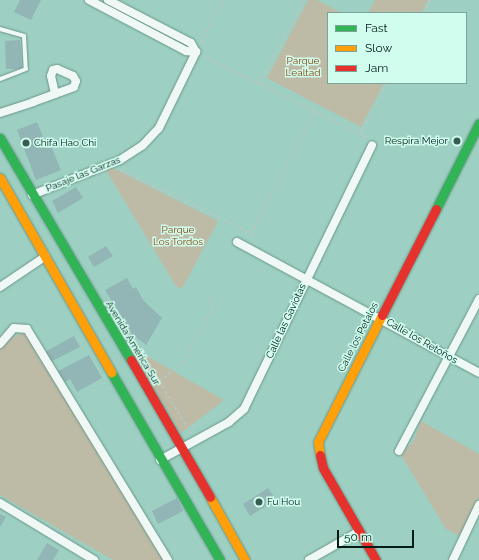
<!DOCTYPE html>
<meta charset="utf-8">
<style>
body{margin:0}
#map{position:relative;width:479px;height:560px;overflow:hidden;background:#9dd0c2;font-family:Raleway,sans-serif}
div>[style]{position:absolute}
[style*='--x']{left:calc(var(--x)*1px);top:calc(var(--y)*1px);width:calc(var(--w)*1px);rotate:calc(var(--a)*1deg)}
.green>*{inset:0;background:#bdbba5}
.building>*{inset:0;background:#92b5b5}
.path>*{height:2px;margin-top:-1px;transform-origin:0;background:repeating-linear-gradient(90deg,#b7c7c2 0 3px,transparent 0 6px)}
.roads{filter:drop-shadow(0 0 1px #6a968a) drop-shadow(0 0 1px #6a968a)}
.lane>*{height:4px;margin:-2px;padding:0 2px;transform-origin:2px;border-radius:2px;background:#f0f8f6}
.street>*{height:8px;margin:-4px;padding:0 4px;transform-origin:4px;border-radius:4px;background:#f0f8f6}
.fast>*{height:9px;margin:-4.5px;padding:0 4.5px;transform-origin:4.5px;border-radius:4.5px;background:#30b455}
.slow>*{height:9px;margin:-4.5px;padding:0 4.5px;transform-origin:4.5px;border-radius:4.5px;background:#ff9f0a}
.jam>*{height:9px;margin:-4.5px;padding:0 4.5px;transform-origin:4.5px;border-radius:4.5px;background:#e5322d}
.dots>*{width:11px;height:11px;translate:-50% -50%;box-sizing:border-box;border:2px solid #d1fdee;border-radius:50%}
span{translate:-50% -50%;white-space:nowrap;text-align:center;line-height:1.15;-webkit-text-stroke:3px #d1fdee;paint-order:stroke}
.park-label{font-size:10px;color:#864209}
.poi-label{font-size:10px;color:#001d16}
.right{translate:-100% -50%;text-align:right}
.left{translate:0 -50%;text-align:left}
.street-label{font-size:10px;color:#001d16}
.legend{position:absolute;left:327px;top:12px;width:140px;height:72px;box-sizing:border-box;background:#d1fdee;border:1px solid #7da398;margin:0;padding:5px 7px;list-style:none;font-size:12px;color:#001d16}
.legend li{display:flex;align-items:center;gap:8px;height:20px}
.legend b{width:20px;border:1px solid #7da398}
.scale{position:absolute;left:337px;top:530px;width:77px;height:18px;box-sizing:border-box;border:2px solid #001d16;border-top:0;padding-left:5px;font-size:12px;line-height:14px;white-space:nowrap;color:#001d16;-webkit-text-stroke:3px #d1fdee;paint-order:stroke}
</style>
<div id="map">
<div class="green">
<i style="clip-path:polygon(308px 0,317px 0,342px 13px,328px 13px,328px 83px,384px 83px,361px 127px,267px 78px)"></i>
<i style="clip-path:polygon(375px 0,428px 0,421px 13px,368px 13px)"></i>
<i style="clip-path:polygon(101px 162px,218px 221px,182px 289px,176px 286px)"></i>
<i style="clip-path:polygon(26px 331px,167px 560px,113px 560px,0 495px,0 349px,4px 342px)"></i>
<i style="clip-path:polygon(129px 346px,224px 400px,181px 433px)"></i>
<i style="clip-path:polygon(421px 421px,479px 454px,479px 497px,460px 536px,446px 529px,401px 455px,414px 440px)"></i>
</div>
<div class="building">
<i style="clip-path:polygon(20px 0,41px 0,31px 20px,14px 12px)"></i>
<i style="clip-path:polygon(20px 40px,22px 69px,6px 69px,5px 41px)"></i>
<i style="clip-path:polygon(37px 122px,45px 142px,49px 141px,61px 170px,36px 180px,17px 130px)"></i>
<i style="clip-path:polygon(76px 187px,83px 198px,58px 213px,52px 201px)"></i>
<i style="clip-path:polygon(106px 246px,113px 256px,94px 267px,88px 257px)"></i>
<i style="clip-path:polygon(127px 278px,133px 289px,136px 287px,143px 300px,162px 318px,146px 345px,132px 334px,105px 290px)"></i>
<i style="clip-path:polygon(74px 336px,80px 347px,50px 362px,45px 352px)"></i>
<i style="clip-path:polygon(89px 355px,102px 378px,77px 392px,70px 379px,65px 382px,58px 371px)"></i>
<i style="clip-path:polygon(268px 488px,276px 500px,250px 516px,243px 504px)"></i>
<i style="clip-path:polygon(177px 498px,183px 511px,158px 524px,152px 511px)"></i>
<i style="clip-path:polygon(0 514px,6px 517px,0 527px)"></i>
<i style="clip-path:polygon(47px 543px,59px 550px,53px 560px,37px 560px)"></i>
</div>
<div class="path">
<i style="--x:424;--y:13;--w:15;--a:-62"></i>
<i style="--x:201;--y:43;--w:49;--a:-61.9"></i>
<i style="--x:203;--y:56;--w:183;--a:26.3"></i>
<i style="--x:260;--y:84;--w:95;--a:-62.4"></i>
<i style="--x:360;--y:134;--w:58;--a:-62.1"></i>
<i style="--x:121;--y:170;--w:148;--a:26"></i>
<i style="--x:254;--y:235;--w:7;--a:90"></i>
<i style="--x:251;--y:233;--w:138;--a:-62.3"></i>
<i style="--x:119;--y:314;--w:140;--a:59"></i>
<i style="--x:159;--y:381;--w:30;--a:-37"></i>
<i style="--x:183;--y:363;--w:65;--a:-62.7"></i>
<i style="--x:213;--y:305;--w:12;--a:-125"></i>
</div>
<div class="roads">
<div class="lane">
<i style="--x:0;--y:29;--w:25;--a:16"></i>
<i style="--x:24;--y:36;--w:33;--a:87"></i>
<i style="--x:26;--y:69;--w:28;--a:159"></i>
</div>
<div class="street">
<i style="--x:89;--y:0;--w:110;--a:27.7"></i>
<i style="--x:186;--y:51;--w:10;--a:6"></i>
<i style="--x:108;--y:0;--w:93;--a:27.4"></i>
<i style="--x:191;--y:43;--w:10;--a:61"></i>
<i style="--x:0;--y:113;--w:35;--a:-18"></i>
<i style="--x:33;--y:102;--w:23;--a:-20"></i>
<i style="--x:55;--y:94;--w:20;--a:-20"></i>
<i style="--x:74;--y:87;--w:6;--a:-72"></i>
<i style="--x:76;--y:81;--w:6;--a:-121"></i>
<i style="--x:73;--y:76;--w:17;--a:-156"></i>
<i style="--x:57;--y:69;--w:4;--a:166"></i>
<i style="--x:53;--y:70;--w:6;--a:108"></i>
<i style="--x:51;--y:76;--w:18;--a:77"></i>
<i style="--x:32;--y:195;--w:95;--a:-21.7"></i>
<i style="--x:120;--y:160;--w:27;--a:-33"></i>
<i style="--x:143;--y:145;--w:23;--a:-47"></i>
<i style="--x:159;--y:128;--w:85;--a:-64"></i>
<i style="--x:237;--y:242;--w:275;--a:28.4"></i>
<i style="--x:0;--y:287;--w:55;--a:-34"></i>
<i style="--x:0;--y:344;--w:21;--a:-49"></i>
<i style="--x:14;--y:328;--w:13;--a:4"></i>
<i style="--x:27;--y:329;--w:271;--a:58.6"></i>
<i style="--x:399;--y:451;--w:172;--a:-62.2"></i>
<i style="--x:160;--y:460;--w:79;--a:-28.8"></i>
<i style="--x:229;--y:422;--w:20;--a:-41"></i>
<i style="--x:244;--y:409;--w:293;--a:-64.1"></i>
<i style="--x:0;--y:503;--w:110;--a:31.2"></i>
<i style="--x:309;--y:560;--w:56;--a:-29.7"></i>
<i style="--x:453;--y:560;--w:61;--a:-64.7"></i>
</div>
<div class="fast">
<i style="--x:0;--y:138;--w:258;--a:59.5"></i>
<i style="--x:436;--y:209;--w:96;--a:-63.4"></i>
<i style="--x:111;--y:372;--w:217;--a:59.9"></i>
</div>
<div class="slow">
<i style="--x:0;--y:178;--w:224;--a:60.2"></i>
<i style="--x:320;--y:455;--w:13;--a:-99"></i>
<i style="--x:318;--y:442;--w:142;--a:-63.3"></i>
<i style="--x:210;--y:497;--w:72;--a:60.9"></i>
</div>
<div class="jam">
<i style="--x:382;--y:315;--w:119;--a:-63"></i>
<i style="--x:131;--y:360;--w:158;--a:60"></i>
<i style="--x:320;--y:455;--w:13;--a:77"></i>
<i style="--x:323;--y:468;--w:106;--a:60.1"></i>
</div>
</div>
<div class="dots">
<i style="left:457px;top:141px;background:#375c52"></i>
<i style="left:26px;top:143px;background:#375c52"></i>
<i style="left:259px;top:502px;background:#375c52"></i>
</div>
<div class="park-label">
<span style="left:303px;top:66px">Parque<br>Lealtad</span>
<span style="left:178px;top:235px">Parque<br>Los Tordos</span>
</div>
<div class="poi-label">
<span class="right" style="left:448px;top:141px">Respira Mejor</span>
<span class="left" style="left:34px;top:143px">Chifa Hao Chi</span>
<span class="left" style="left:267px;top:502px">Fu Hou</span>
</div>
<div class="street-label">
<span style="left:83px;top:174px;rotate:-22deg">Pasaje las Garzas</span>
<span style="left:286px;top:321px;rotate:-65deg">Calle las Gaviotas</span>
<span style="left:358px;top:337px;rotate:-63deg">Calle los Petalos</span>
<span style="left:422px;top:341px;rotate:30deg">Calle los Retoños</span>
<span style="left:133px;top:343px;rotate:59deg">Avenida América Sur</span>
</div>
<ul class="legend">
<li><b style="height:5px;background:#30b455"></b>Fast</li>
<li><b style="height:5px;background:#ff9f0a"></b>Slow</li>
<li><b style="height:5px;background:#e5322d"></b>Jam</li>
</ul>
<div class="scale">50 m</div>
</div>
